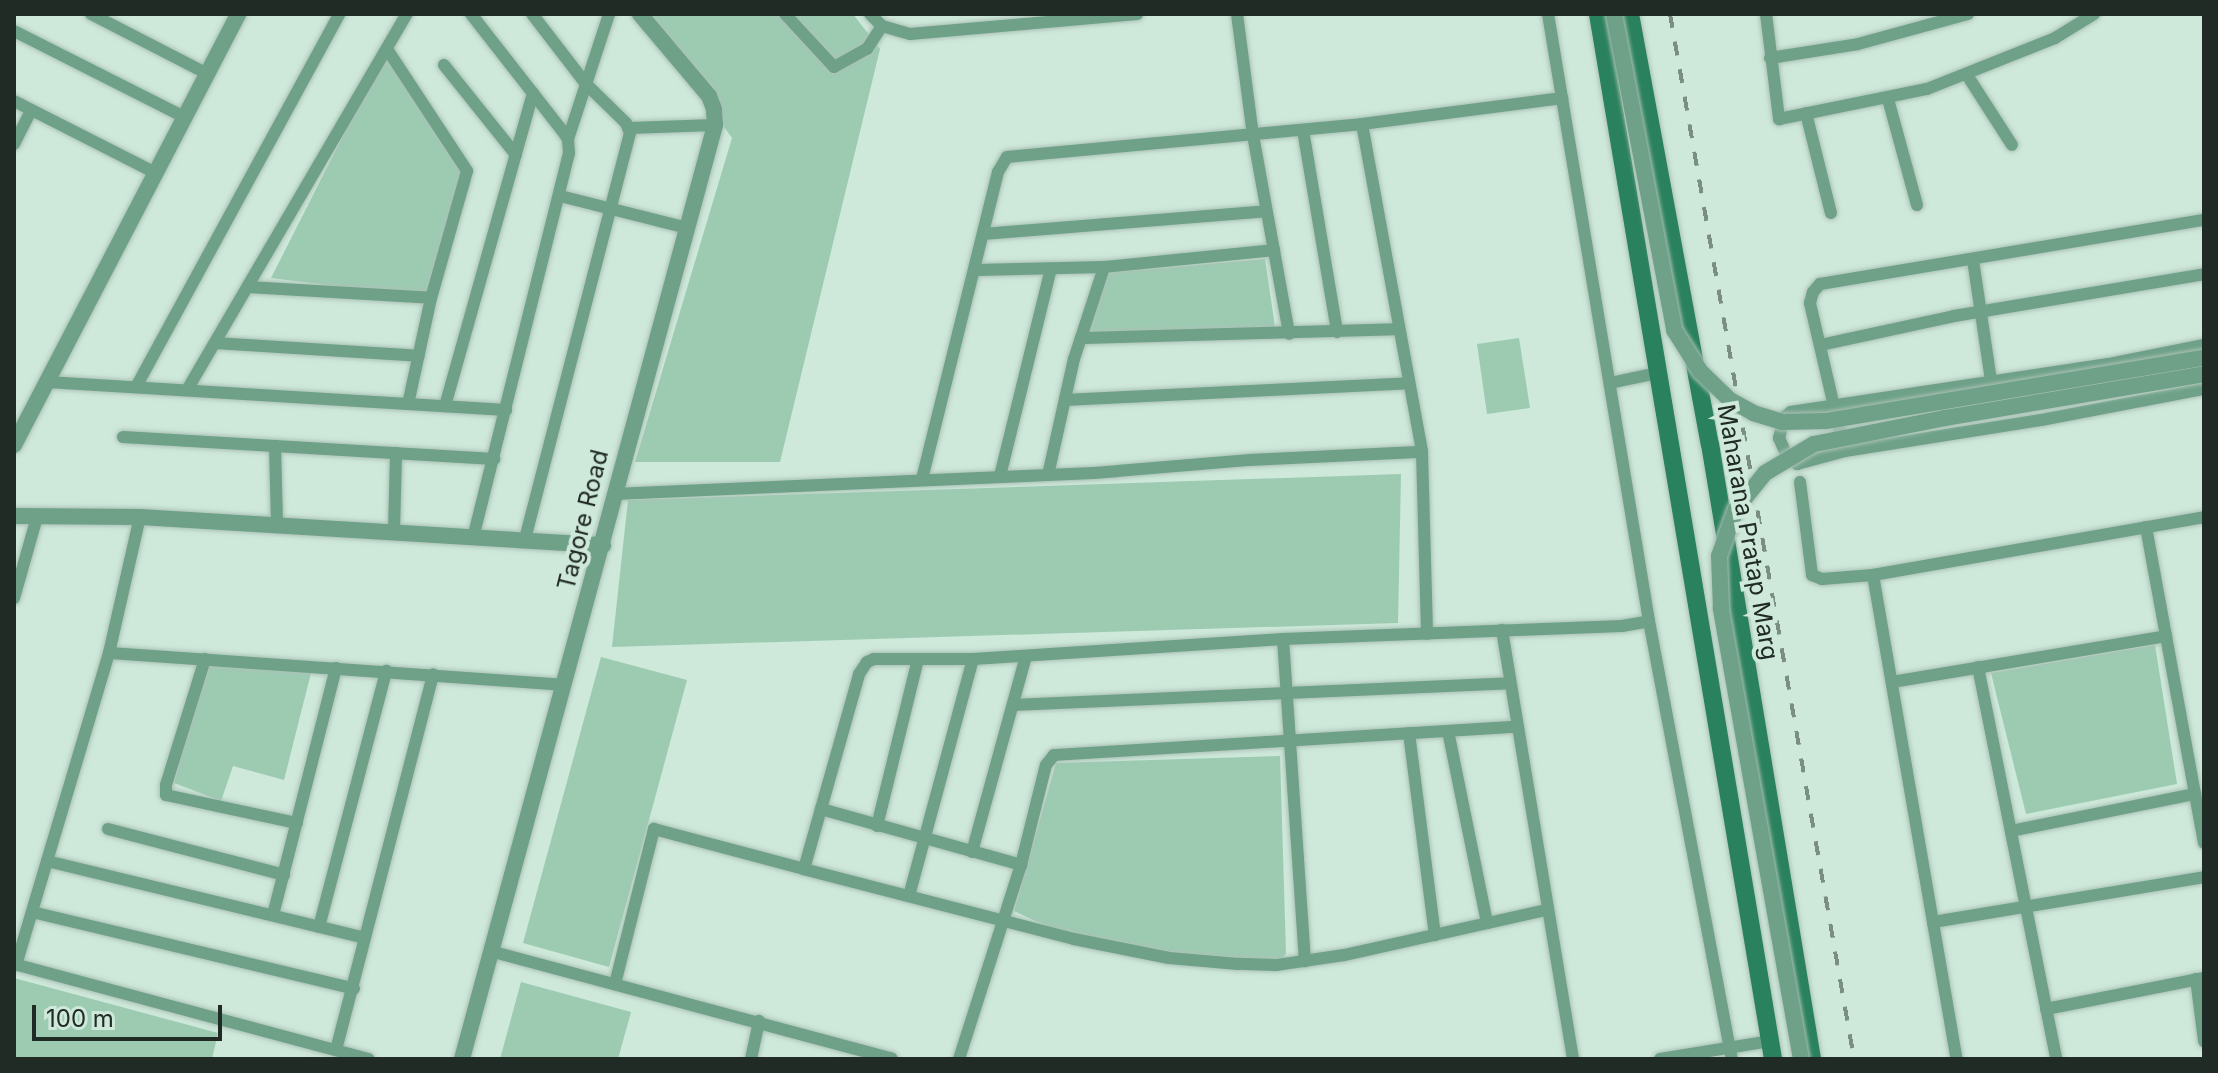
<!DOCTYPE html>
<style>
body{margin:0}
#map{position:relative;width:2218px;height:1073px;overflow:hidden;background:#cee8da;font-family:Inter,sans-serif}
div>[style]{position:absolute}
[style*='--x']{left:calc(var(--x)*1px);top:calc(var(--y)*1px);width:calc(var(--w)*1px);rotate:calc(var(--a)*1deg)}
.green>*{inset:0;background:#9ccbb2}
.roads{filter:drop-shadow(0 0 2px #abc2b6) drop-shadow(0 0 2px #abc2b6)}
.minor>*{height:12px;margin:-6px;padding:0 6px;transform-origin:6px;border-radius:6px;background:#6ea188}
.tertiary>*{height:16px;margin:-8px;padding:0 8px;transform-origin:8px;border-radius:8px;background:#6ea188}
.secondary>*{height:18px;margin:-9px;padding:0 9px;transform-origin:9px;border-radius:9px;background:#2a815d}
.rail>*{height:4px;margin-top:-2px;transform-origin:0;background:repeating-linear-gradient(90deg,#7b8e84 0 14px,transparent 0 28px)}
.bridges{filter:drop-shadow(0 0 2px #abc2b6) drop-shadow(0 0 2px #abc2b6)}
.tertiary-bridge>*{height:16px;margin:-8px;padding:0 8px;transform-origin:8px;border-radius:8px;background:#6ea188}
span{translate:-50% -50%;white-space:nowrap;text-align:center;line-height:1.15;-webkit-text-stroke:8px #cee8da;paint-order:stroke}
.street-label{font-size:24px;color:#212b25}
.frame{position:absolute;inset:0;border:16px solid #212b25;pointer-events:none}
.scale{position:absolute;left:32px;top:1005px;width:190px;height:36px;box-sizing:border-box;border:4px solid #212b25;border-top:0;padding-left:10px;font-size:24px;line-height:28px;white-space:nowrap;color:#212b25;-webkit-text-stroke:6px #cee8da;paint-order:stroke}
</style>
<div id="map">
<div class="green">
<i style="clip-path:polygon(644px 14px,853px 14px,880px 49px,780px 462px,635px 462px,732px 138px)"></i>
<i style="clip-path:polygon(387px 49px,471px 182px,431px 298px,271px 278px)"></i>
<i style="clip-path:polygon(1265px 259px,1275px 327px,1087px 334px,1106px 273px)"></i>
<i style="clip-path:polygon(1519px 338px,1530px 408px,1487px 414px,1477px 344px)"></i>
<i style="clip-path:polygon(1401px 474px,1398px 623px,612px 647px,628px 500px)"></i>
<i style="clip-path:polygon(2155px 645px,2177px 784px,2026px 814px,1991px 673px)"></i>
<i style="clip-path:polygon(601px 657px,687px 680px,609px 967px,523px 943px)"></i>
<i style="clip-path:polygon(207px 662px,311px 673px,284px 780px,233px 766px,221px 801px,174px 783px)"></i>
<i style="clip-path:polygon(1280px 756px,1286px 953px,1283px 958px,1238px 964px,1169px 958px,1055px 930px,1014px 911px,1056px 763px)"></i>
<i style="clip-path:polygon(14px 978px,218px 1033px,212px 1059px,14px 1059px)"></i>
<i style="clip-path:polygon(521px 982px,631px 1012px,618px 1059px,500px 1059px)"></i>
</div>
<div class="roads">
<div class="minor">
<i style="--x:91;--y:14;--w:129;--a:27.2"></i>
<i style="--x:471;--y:14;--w:146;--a:52"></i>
<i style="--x:561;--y:129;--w:12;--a:55"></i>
<i style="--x:568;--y:139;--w:14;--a:86"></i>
<i style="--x:569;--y:153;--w:394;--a:104"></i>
<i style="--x:785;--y:14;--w:72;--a:47.2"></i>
<i style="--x:834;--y:67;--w:38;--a:-29"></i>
<i style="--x:867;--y:49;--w:27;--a:-57"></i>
<i style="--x:870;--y:14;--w:17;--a:45"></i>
<i style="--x:882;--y:26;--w:29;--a:16"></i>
<i style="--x:910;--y:34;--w:228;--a:-5"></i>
<i style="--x:1237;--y:14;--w:122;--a:82.5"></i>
<i style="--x:1253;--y:135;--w:202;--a:79.7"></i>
<i style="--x:1548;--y:14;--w:615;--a:80.55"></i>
<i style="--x:1649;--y:621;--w:446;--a:79.3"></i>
<i style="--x:1766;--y:14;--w:106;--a:82.9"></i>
<i style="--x:1779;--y:119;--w:151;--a:-11.5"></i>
<i style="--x:1927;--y:89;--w:138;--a:-21.7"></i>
<i style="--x:2055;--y:38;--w:46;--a:-31.6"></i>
<i style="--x:14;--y:31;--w:191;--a:26.8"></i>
<i style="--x:387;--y:49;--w:146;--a:56.7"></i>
<i style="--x:467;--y:171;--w:132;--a:105.8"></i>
<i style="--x:431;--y:298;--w:108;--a:102.2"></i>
<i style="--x:1770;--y:58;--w:89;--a:-9"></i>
<i style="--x:1858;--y:44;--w:114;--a:-15.3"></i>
<i style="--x:444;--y:65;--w:115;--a:51.3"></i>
<i style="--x:1967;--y:75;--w:83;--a:57.3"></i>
<i style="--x:1888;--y:99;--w:110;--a:74.7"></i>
<i style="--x:14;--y:101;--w:157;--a:26.9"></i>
<i style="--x:1806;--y:113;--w:103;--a:76"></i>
<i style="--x:1362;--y:124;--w:333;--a:79.6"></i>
<i style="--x:1422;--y:452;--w:182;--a:88.4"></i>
<i style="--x:629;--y:128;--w:86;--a:-2"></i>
<i style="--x:1303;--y:130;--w:205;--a:80.4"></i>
<i style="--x:568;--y:139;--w:132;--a:-71.8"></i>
<i style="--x:14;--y:144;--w:38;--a:-63"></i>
<i style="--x:560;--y:196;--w:131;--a:14.1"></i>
<i style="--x:983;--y:234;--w:284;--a:-4.6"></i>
<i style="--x:1973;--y:260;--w:121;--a:81.5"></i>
<i style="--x:976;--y:270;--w:128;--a:-1.3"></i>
<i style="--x:248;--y:287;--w:183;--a:3.4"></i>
<i style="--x:1081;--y:338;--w:318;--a:-1.6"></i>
<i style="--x:215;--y:343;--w:204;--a:3.6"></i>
<i style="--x:1820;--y:345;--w:137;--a:-12.2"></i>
<i style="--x:1954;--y:316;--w:254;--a:-9.5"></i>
<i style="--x:2204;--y:345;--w:98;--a:168.8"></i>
<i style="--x:2108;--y:364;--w:321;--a:171.4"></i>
<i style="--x:1791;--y:412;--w:9;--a:144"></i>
<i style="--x:1784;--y:417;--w:22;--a:103"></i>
<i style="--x:1779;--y:438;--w:17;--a:66"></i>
<i style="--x:1786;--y:454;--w:15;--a:42"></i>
<i style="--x:1797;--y:464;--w:50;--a:-15.2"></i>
<i style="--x:1845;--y:451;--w:198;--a:-9"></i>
<i style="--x:2041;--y:420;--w:166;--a:-10.8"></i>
<i style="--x:47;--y:382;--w:460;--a:3.5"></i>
<i style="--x:1610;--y:383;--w:49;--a:-11.8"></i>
<i style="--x:136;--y:387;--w:425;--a:-61.4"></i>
<i style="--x:187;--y:390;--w:436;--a:-59.7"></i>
<i style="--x:1065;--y:400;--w:344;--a:-2.8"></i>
<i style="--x:445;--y:406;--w:325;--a:-74.3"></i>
<i style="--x:123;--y:437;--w:372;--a:3.4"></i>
<i style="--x:1843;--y:445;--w:146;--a:-103.1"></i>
<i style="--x:1810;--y:303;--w:11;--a:-75"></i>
<i style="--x:1813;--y:292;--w:11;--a:-49"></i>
<i style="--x:1820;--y:284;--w:389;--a:-9.5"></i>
<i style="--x:275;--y:446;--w:78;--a:88.5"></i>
<i style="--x:1048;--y:475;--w:119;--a:-77.4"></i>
<i style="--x:1074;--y:359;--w:97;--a:-71.9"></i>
<i style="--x:1104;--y:267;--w:171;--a:-5.7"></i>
<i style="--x:1000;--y:476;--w:213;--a:-76.2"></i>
<i style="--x:922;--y:479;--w:316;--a:-76.1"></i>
<i style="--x:998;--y:172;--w:17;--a:-59"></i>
<i style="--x:1007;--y:157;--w:357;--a:-5.3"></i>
<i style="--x:1362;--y:124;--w:202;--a:-7.4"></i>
<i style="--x:1800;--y:482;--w:94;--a:82.6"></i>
<i style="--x:1812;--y:575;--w:11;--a:22"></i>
<i style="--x:1822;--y:579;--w:51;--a:-4.5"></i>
<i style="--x:1873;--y:575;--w:336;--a:-9.9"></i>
<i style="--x:614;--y:494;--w:480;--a:-2.5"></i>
<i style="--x:1094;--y:473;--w:157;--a:-4.8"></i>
<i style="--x:1250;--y:460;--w:172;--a:-2.7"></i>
<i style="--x:2146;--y:527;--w:321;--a:79.6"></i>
<i style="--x:394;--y:531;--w:78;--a:-88.5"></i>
<i style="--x:525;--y:539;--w:419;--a:-75.5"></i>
<i style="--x:630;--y:133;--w:11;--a:-112"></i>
<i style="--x:626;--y:123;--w:56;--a:-135.7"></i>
<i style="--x:586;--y:84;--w:88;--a:-127.6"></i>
<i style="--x:1873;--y:575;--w:491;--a:80.2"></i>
<i style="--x:14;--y:598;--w:84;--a:-74.1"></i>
<i style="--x:1502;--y:630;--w:435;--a:80.6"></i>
<i style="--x:1283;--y:639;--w:323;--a:86.1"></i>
<i style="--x:109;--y:653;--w:456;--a:4"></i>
<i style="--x:205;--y:659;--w:132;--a:107.2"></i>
<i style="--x:166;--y:785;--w:10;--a:90"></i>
<i style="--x:166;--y:795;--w:134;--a:12.1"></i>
<i style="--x:1978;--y:667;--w:400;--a:78.7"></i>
<i style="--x:1892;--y:682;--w:278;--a:-9.5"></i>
<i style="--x:1013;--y:705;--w:497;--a:-2.5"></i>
<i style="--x:1448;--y:731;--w:196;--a:78.5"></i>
<i style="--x:1409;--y:733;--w:204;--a:82.7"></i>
<i style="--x:821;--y:809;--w:208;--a:15.6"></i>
<i style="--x:877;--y:826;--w:172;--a:-76.2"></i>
<i style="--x:108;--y:829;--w:182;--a:14.6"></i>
<i style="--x:2011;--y:831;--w:188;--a:-11.4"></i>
<i style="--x:972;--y:852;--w:203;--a:-74.6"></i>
<i style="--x:47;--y:861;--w:327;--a:13.6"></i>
<i style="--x:909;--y:896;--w:245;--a:-74.9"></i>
<i style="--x:1546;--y:910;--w:207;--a:167.4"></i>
<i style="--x:1344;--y:955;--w:69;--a:171.6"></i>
<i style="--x:1276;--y:965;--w:38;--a:-178"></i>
<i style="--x:1238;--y:964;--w:69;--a:-175"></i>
<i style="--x:1169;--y:958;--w:97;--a:-168.7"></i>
<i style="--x:1074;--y:939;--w:279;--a:-165.5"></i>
<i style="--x:804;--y:869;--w:203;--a:-74.2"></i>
<i style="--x:859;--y:674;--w:14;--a:-56"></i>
<i style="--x:867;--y:662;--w:8;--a:-23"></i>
<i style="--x:874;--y:659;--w:99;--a:0"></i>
<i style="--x:973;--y:659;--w:311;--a:-3.7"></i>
<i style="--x:1283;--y:639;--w:339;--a:-2.2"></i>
<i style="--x:1622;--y:626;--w:27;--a:-10"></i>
<i style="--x:32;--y:912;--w:331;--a:13.4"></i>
<i style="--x:273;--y:915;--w:255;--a:-75.7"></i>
<i style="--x:1933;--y:922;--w:275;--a:-9.4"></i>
<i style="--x:319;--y:927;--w:265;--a:-75.3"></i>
<i style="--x:490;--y:951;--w:416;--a:15"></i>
<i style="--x:14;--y:964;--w:367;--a:15"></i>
<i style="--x:16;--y:965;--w:326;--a:-73.4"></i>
<i style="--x:109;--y:653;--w:139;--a:-77.2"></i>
<i style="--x:2196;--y:979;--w:63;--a:82.6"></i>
<i style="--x:615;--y:984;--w:160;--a:-75.9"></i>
<i style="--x:654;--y:829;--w:155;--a:14.9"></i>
<i style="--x:2046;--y:1009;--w:161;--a:-11.1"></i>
<i style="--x:336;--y:1050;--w:388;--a:-75.5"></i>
<i style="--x:751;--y:1059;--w:39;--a:-78"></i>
<i style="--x:959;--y:1059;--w:204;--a:-72.3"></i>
<i style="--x:1021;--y:865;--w:103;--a:-76"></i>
<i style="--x:1046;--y:765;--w:13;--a:-51"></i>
<i style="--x:1054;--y:755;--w:464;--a:-3.5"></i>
<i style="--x:1660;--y:1059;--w:111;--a:-9.3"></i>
</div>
<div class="tertiary">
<i style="--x:14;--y:445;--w:486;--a:-62.5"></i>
<i style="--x:14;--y:516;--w:126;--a:0.5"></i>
<i style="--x:140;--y:517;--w:464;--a:3.5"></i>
<i style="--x:462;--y:1059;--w:968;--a:-74.84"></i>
<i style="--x:715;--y:125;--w:16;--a:-94"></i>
<i style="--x:714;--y:109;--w:14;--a:-111"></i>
<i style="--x:709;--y:96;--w:107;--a:-130.1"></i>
</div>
<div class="secondary">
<i style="--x:1598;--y:14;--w:1060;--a:80.49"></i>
<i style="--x:1630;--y:14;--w:437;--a:79.5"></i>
<i style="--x:1710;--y:444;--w:623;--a:80.58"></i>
</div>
</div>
<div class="rail">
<i style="--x:1670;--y:14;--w:1061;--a:80.01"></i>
</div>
<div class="bridges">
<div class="tertiary-bridge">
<i style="--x:1614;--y:14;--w:322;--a:79.2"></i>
<i style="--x:1674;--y:330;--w:49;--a:57.6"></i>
<i style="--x:1700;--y:371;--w:42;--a:44"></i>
<i style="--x:1730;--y:400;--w:26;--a:29"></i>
<i style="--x:1753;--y:413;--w:30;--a:17"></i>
<i style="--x:1782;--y:422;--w:44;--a:-1.3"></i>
<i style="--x:1826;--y:421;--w:383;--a:-9.5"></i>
<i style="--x:1801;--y:1059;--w:458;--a:-100.1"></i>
<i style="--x:1721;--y:608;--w:52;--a:-92.2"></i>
<i style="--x:1719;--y:556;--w:50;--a:-70.1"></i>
<i style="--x:1736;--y:509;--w:46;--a:-51.1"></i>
<i style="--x:1765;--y:473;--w:57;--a:-30.6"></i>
<i style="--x:1814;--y:444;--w:134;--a:-11.2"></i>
<i style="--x:1945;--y:418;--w:263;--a:-9.6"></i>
</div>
</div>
<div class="street-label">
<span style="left:583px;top:520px;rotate:-76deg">Tagore Road</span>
<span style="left:1748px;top:532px;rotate:80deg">Maharana Pratap Marg</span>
</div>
<div class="frame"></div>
<div class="scale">100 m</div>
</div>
